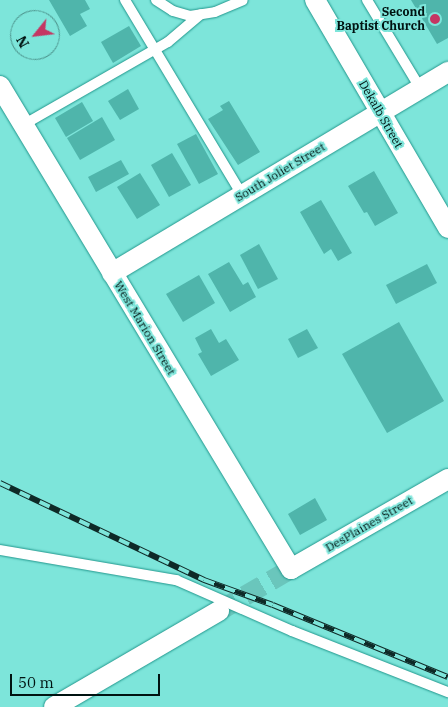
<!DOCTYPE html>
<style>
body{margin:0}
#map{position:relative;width:448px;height:707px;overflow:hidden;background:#7de5da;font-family:"IBM Plex Serif",serif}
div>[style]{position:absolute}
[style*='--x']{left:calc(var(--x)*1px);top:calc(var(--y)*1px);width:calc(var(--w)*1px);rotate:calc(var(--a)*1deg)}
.building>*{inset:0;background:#4fb5ab}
.street-tunnel>*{height:20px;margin-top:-10px;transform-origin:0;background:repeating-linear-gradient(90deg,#6ac6bc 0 20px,transparent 0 30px)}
.roads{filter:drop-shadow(0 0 1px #22978d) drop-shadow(0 0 1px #22978d)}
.lane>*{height:10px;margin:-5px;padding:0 5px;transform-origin:5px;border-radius:5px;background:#fff}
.street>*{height:20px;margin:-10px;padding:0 10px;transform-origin:10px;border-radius:10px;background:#fff}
.rail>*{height:5.5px;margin-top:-2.75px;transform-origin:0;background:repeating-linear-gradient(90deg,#7de5da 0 11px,#0e2a27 0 22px);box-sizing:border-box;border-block:1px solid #0e2a27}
.dots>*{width:14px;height:14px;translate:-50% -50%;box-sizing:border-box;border:2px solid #7de5da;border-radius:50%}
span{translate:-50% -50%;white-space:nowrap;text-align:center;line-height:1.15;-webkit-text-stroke:4px #7de5da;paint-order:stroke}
.poi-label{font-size:12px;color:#001311;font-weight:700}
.right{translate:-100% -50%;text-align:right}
.street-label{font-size:12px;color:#001311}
.north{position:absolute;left:10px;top:10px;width:50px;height:50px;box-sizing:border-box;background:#7de5da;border:1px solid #4b918a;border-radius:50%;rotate:241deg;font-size:14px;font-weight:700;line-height:20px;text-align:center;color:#001311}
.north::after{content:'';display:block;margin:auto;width:18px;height:22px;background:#c43662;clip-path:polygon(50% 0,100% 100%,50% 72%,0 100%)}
.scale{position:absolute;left:10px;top:674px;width:150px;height:22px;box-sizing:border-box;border:2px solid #001311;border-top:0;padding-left:6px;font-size:15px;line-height:18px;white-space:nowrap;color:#001311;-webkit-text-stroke:4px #7de5da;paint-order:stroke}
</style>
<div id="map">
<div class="building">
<i style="clip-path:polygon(49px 0,85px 0,90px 9px,80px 14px,87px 26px,70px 36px)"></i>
<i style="clip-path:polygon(411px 0,448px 0,448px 38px,437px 44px)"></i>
<i style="clip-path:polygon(129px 26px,141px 46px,113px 63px,101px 42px)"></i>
<i style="clip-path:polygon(128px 89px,139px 109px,120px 120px,108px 101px)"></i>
<i style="clip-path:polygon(229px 101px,260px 152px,238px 165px,208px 119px,223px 110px,220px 106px)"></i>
<i style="clip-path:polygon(82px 102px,93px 121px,66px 137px,55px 118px)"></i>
<i style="clip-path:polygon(102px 117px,115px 140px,80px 160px,67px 138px)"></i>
<i style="clip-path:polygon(196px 134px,218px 174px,199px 184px,177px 144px)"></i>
<i style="clip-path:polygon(172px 153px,191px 185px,169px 197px,151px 165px)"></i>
<i style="clip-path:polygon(121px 160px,129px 174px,96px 192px,88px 177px)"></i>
<i style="clip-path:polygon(374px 171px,398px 213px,375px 226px,367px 212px,364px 213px,348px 186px)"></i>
<i style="clip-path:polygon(140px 173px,160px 205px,137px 219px,117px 187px)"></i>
<i style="clip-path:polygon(321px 200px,352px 253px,338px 261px,331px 249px,324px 254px,300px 212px)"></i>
<i style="clip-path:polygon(259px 244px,278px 279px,258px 289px,240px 255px)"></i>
<i style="clip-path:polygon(229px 262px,243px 285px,248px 282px,256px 297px,230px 312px,208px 274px)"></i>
<i style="clip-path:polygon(427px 264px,437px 283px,396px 304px,386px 285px)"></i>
<i style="clip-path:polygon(199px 275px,215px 303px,183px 322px,166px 294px)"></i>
<i style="clip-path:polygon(399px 322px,444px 401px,387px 433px,342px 354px)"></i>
<i style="clip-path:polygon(211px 329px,219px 343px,226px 339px,239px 360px,211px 376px,198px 354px,202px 352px,195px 338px)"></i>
<i style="clip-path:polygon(307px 329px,318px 348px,298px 358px,288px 339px)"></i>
<i style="clip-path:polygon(315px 498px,327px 520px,300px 535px,288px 514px)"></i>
</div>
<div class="street-tunnel">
<i style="--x:219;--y:611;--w:83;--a:-30.3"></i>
</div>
<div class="roads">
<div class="lane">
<i style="--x:125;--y:0;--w:227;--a:59"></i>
<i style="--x:156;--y:0;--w:20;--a:33"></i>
<i style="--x:173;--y:11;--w:18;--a:16"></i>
<i style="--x:190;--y:16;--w:25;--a:-9"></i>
<i style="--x:215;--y:12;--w:30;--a:-23"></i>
<i style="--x:367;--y:0;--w:103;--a:58.9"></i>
<i style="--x:23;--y:125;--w:167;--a:-29.8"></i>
<i style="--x:168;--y:42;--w:43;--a:-40.3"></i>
<i style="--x:0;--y:550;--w:179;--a:9.7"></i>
<i style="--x:176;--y:580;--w:127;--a:23.7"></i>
<i style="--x:292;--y:631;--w:168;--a:21.4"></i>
</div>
<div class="street">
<i style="--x:315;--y:0;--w:264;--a:59.7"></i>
<i style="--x:0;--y:86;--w:564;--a:58.93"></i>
<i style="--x:291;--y:569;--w:181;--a:-29.8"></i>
<i style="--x:112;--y:273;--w:392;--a:-30.9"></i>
<i style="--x:54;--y:707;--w:191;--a:-30.2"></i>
</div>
</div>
<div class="rail">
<i style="--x:0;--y:483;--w:226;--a:25.4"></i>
<i style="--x:204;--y:580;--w:73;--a:19.9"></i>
<i style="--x:273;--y:605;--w:189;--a:22.4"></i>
</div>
<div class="dots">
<i style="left:435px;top:19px;background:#c43662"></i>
</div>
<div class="poi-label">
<span class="right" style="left:425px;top:19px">Second<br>Baptist Church</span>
</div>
<div class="street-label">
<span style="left:381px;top:114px;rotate:60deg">Dekalb Street</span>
<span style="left:280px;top:172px;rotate:-31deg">South Joliet Street</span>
<span style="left:145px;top:328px;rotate:59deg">West Marion Street</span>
<span style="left:369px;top:524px;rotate:-30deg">DesPlaines Street</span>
</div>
<div class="north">N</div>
<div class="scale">50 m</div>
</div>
